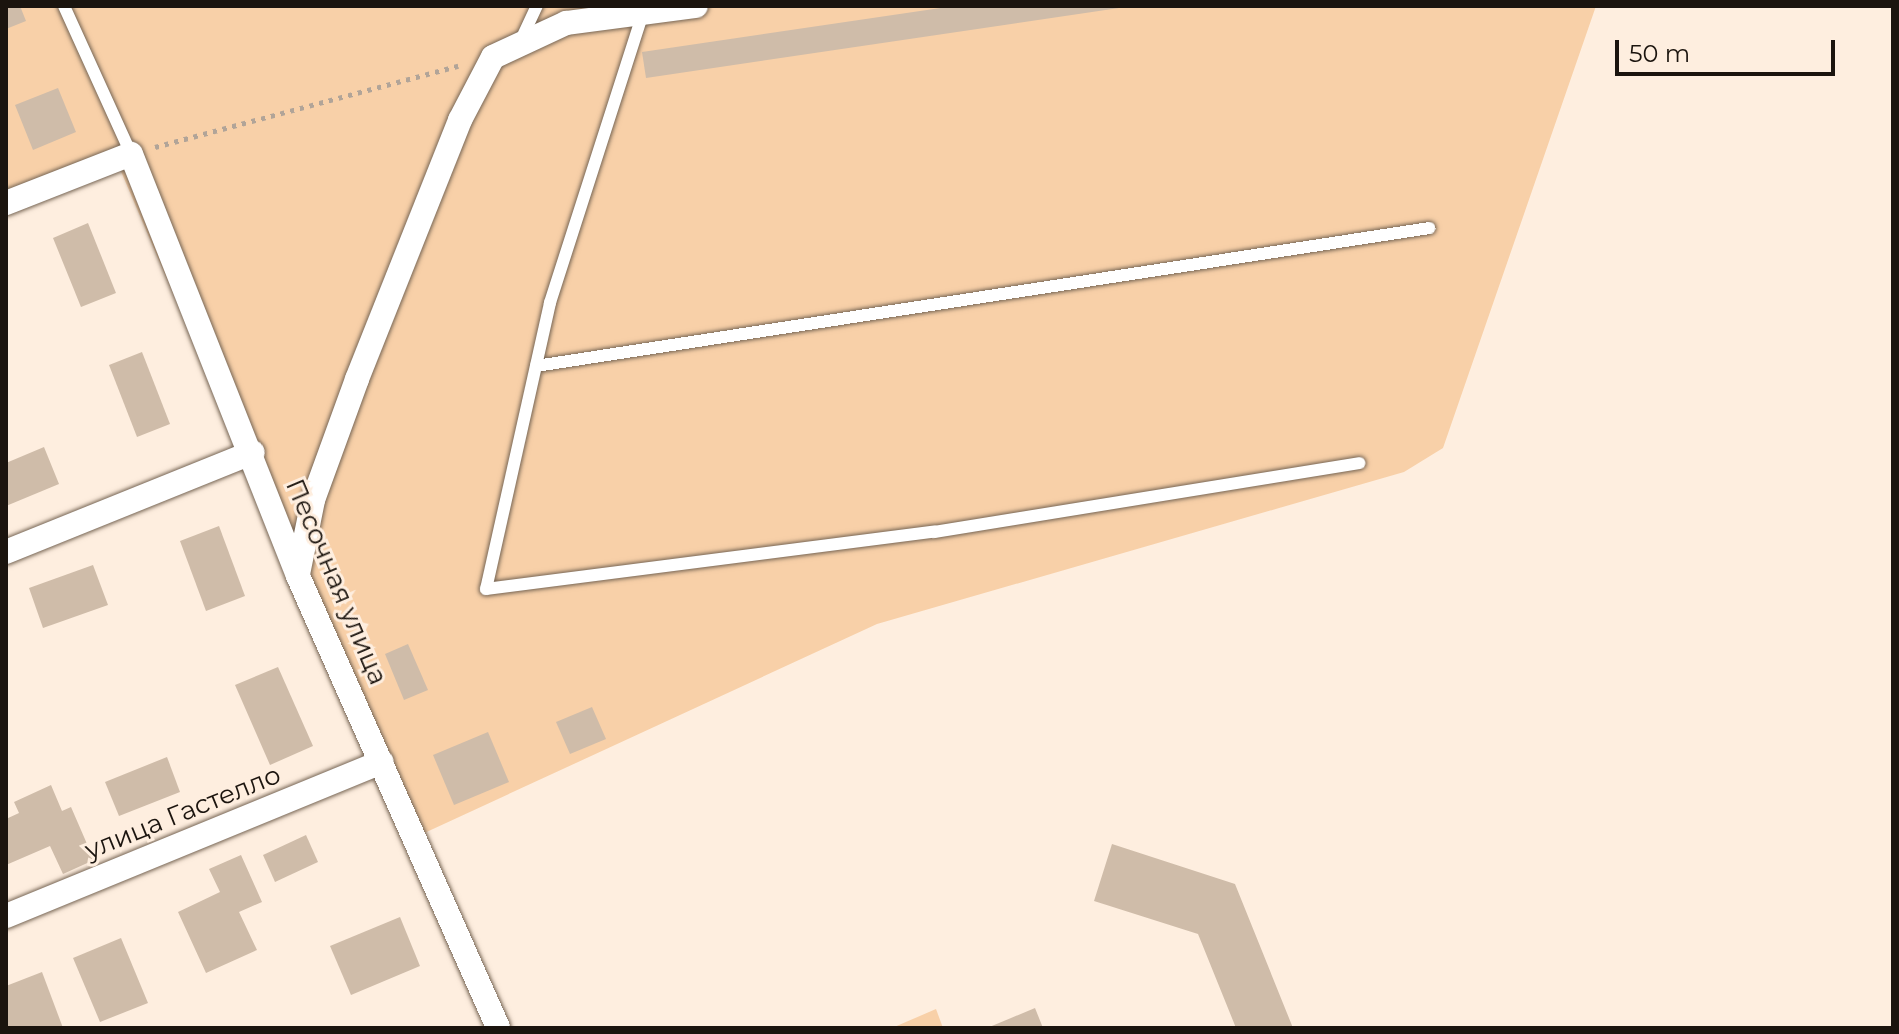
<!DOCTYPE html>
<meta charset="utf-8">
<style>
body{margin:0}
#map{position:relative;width:1899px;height:1034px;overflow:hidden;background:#feeedf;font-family:Montserrat,sans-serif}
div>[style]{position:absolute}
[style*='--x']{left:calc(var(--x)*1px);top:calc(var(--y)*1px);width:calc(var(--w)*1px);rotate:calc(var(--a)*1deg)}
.green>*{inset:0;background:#f8d0a8}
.building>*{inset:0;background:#cfbca9}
.path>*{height:5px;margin-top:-2.5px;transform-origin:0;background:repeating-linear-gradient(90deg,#b1a498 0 4px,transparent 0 10px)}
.roads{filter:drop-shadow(0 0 2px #766554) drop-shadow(0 0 2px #766554)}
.lane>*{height:12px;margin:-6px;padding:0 6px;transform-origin:6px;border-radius:6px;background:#fff}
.street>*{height:24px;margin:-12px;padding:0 12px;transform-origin:12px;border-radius:12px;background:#fff}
span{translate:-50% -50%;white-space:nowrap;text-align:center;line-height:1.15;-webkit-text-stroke:6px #feeedf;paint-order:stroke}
.street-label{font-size:26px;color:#1b140e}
.frame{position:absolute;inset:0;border:8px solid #1b140e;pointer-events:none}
.scale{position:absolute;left:1615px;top:40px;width:220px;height:36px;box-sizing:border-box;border:4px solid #1b140e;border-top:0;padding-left:10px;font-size:24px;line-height:28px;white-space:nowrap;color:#1b140e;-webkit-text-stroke:6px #feeedf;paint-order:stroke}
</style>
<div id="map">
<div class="green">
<i style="clip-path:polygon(6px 6px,1596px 6px,1443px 448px,1404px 472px,877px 624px,407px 841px,114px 155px,6px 196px)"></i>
<i style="clip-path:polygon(936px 1009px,943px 1028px,892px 1028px)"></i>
</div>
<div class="building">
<i style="clip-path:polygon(6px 6px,20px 6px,26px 21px,6px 29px)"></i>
<i style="clip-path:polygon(954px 6px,1119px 8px,646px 78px,642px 52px)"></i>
<i style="clip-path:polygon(58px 88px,76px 132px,33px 150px,15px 105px)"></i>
<i style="clip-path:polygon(88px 223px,116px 293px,81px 307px,53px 238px)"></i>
<i style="clip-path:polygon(142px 352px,170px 424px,137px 437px,109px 365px)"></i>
<i style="clip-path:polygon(44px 447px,59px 484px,6px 506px,6px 463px)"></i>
<i style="clip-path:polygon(219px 526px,245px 596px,206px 611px,180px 541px)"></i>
<i style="clip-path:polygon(93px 565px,108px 605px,43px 628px,29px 588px)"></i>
<i style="clip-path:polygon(408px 644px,428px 690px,404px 700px,385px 654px)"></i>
<i style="clip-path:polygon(278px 667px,313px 746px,270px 765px,235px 685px)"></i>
<i style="clip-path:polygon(592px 707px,606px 739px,570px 754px,556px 722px)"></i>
<i style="clip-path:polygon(488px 732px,509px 782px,454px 805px,433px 755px)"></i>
<i style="clip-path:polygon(167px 757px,180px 792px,119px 816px,105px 782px)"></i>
<i style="clip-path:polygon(51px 785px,62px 811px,71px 807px,94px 860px,63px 874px,50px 846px,6px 865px,6px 819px,19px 813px,14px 802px)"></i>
<i style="clip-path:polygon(306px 835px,318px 862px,275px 882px,263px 855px)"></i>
<i style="clip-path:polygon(1112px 844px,1235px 884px,1293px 1028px,1236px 1028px,1198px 934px,1094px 901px)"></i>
<i style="clip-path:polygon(241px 855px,262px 902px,239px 912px,257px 950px,206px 973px,178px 912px,220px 892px,209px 869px)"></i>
<i style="clip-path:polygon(400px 917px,420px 966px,351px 995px,330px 946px)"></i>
<i style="clip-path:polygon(121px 938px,148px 1003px,100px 1022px,73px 958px)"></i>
<i style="clip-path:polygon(42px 972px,63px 1028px,6px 1028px,6px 986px)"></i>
<i style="clip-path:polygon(1035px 1008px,1043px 1028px,987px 1028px)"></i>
</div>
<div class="path">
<i style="--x:155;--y:147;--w:314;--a:-15"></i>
</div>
<div class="roads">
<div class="lane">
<i style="--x:64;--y:6;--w:162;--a:65.6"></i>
<i style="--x:643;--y:13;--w:305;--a:107.8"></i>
<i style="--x:550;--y:303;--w:293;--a:102.6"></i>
<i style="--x:486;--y:589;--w:452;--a:-7.3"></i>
<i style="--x:934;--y:532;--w:431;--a:-9.2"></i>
<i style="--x:520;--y:42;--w:40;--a:-65"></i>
<i style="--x:536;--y:366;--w:904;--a:-8.78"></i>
</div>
<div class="street">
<i style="--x:6;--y:203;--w:134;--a:-21.4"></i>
<i style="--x:131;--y:154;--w:454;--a:68.4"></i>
<i style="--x:298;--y:576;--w:494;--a:66.1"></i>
<i style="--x:6;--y:552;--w:266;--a:-22"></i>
<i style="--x:298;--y:574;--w:76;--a:-78.5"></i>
<i style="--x:313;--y:500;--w:129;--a:-70"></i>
<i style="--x:357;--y:379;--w:279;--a:-68.3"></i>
<i style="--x:460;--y:120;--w:71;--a:-62.4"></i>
<i style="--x:493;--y:57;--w:81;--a:-25"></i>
<i style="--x:566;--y:23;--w:131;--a:-7.5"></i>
<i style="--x:6;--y:916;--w:406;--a:-22.3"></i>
</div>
</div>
<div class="street-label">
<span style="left:336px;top:582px;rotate:67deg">Песочная улица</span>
<span style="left:183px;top:813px;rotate:-22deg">улица Гастелло</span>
</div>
<div class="frame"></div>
<div class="scale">50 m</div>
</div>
